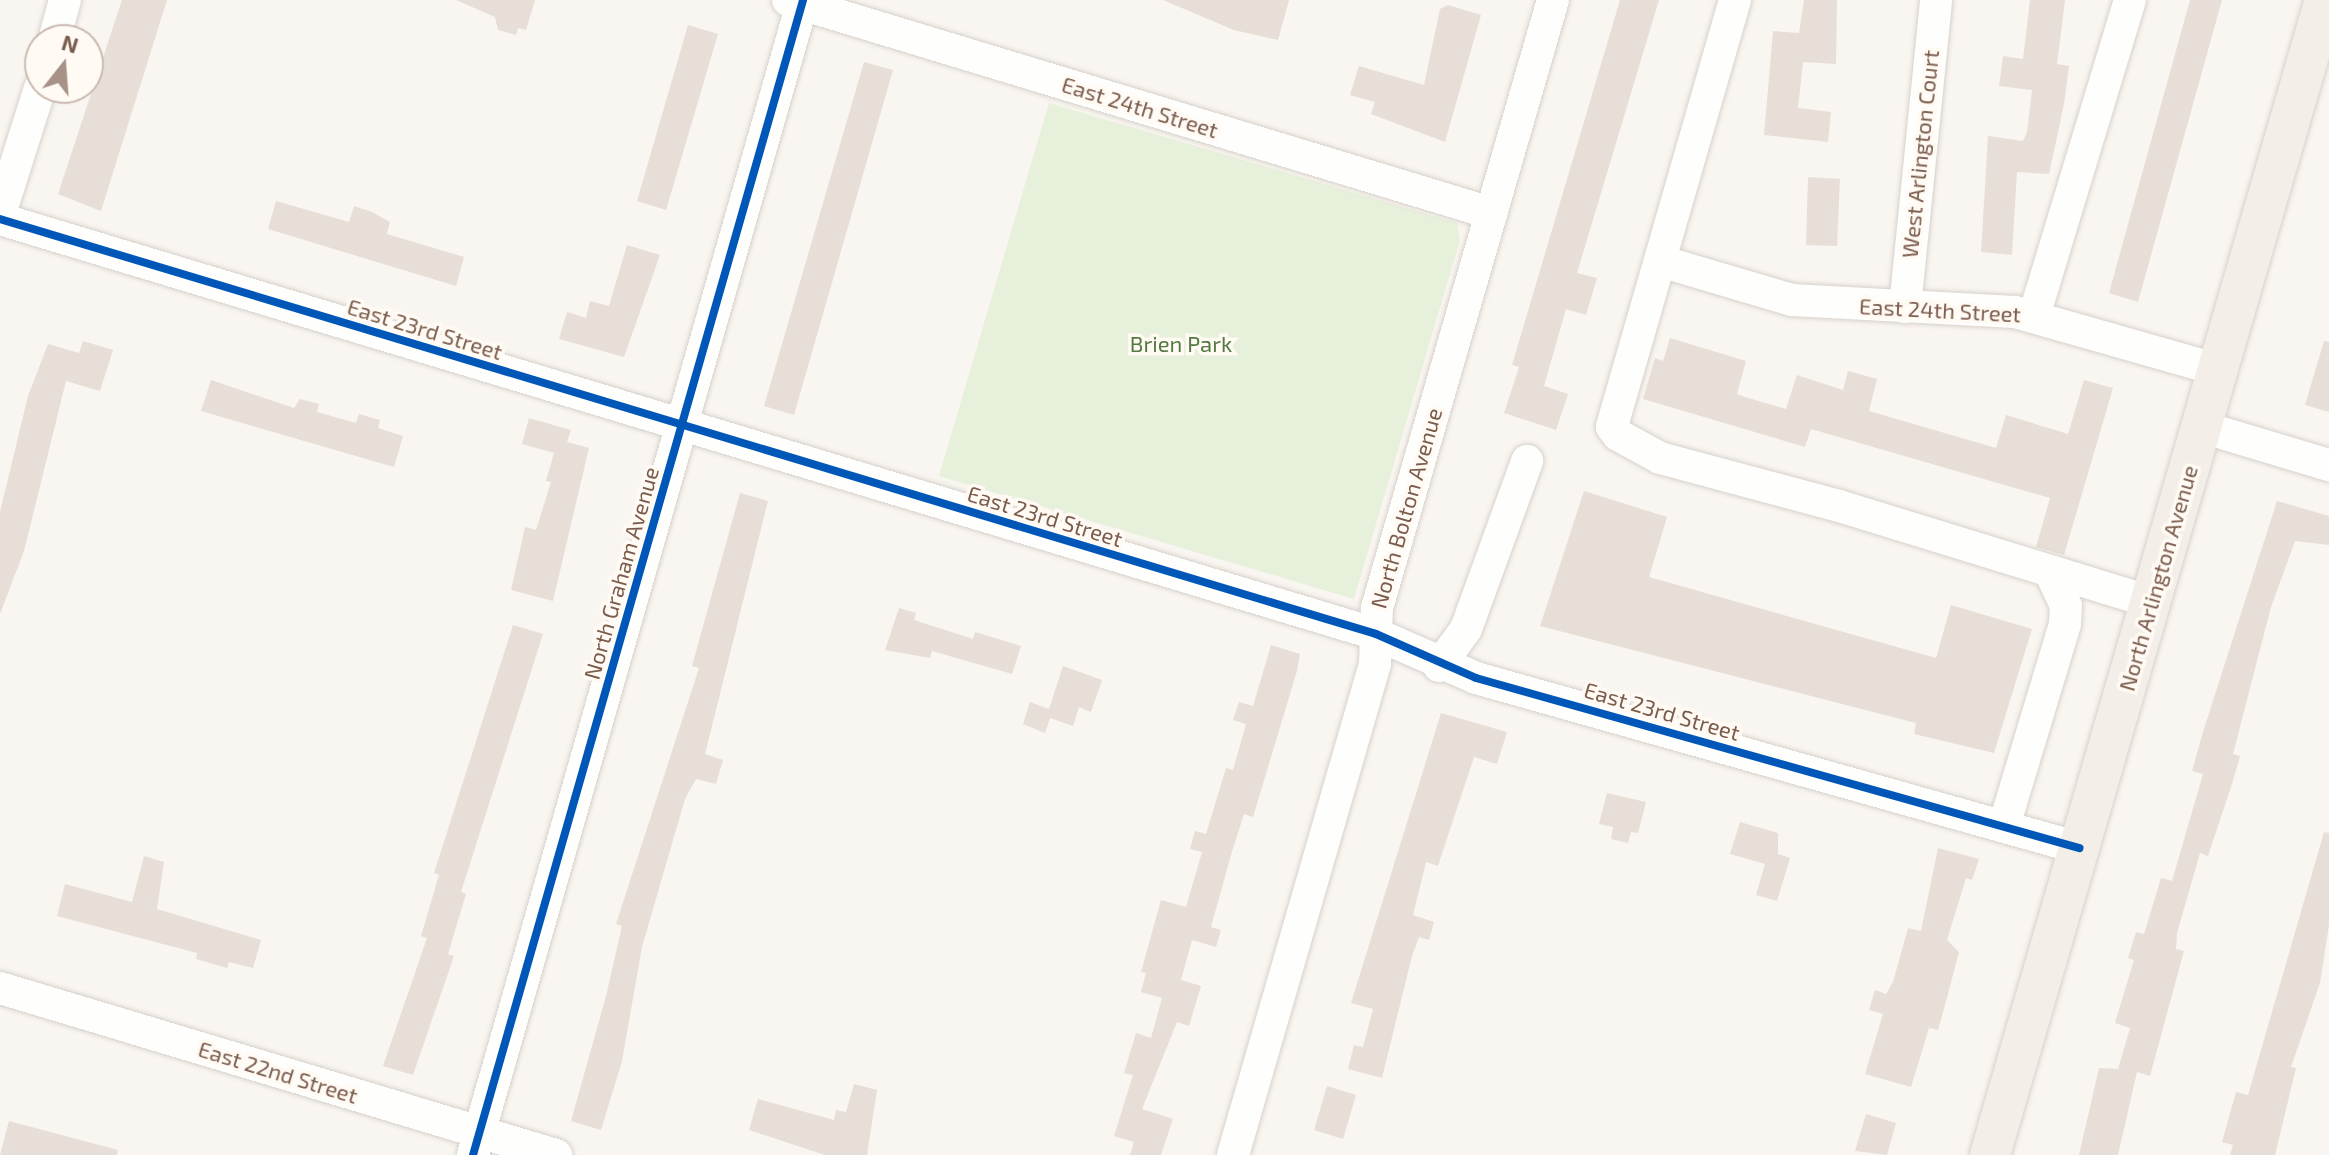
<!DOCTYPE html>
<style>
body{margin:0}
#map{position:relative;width:2329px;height:1155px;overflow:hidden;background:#f9f5f0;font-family:"Exo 2",sans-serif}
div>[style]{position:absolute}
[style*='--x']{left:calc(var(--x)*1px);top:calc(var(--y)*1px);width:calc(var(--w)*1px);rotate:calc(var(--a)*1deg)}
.green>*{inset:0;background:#e7f0db}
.building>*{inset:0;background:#e6ded7}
.roads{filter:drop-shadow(0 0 2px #d7d1cb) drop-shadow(0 0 2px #d7d1cb)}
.minor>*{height:32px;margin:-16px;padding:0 16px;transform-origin:16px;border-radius:16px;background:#fefefd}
.major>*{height:40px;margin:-20px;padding:0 20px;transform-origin:20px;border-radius:20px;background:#f3eee8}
.cycleway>*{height:8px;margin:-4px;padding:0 4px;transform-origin:4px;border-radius:4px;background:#0057b8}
span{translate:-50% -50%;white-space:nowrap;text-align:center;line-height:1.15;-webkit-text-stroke:7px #fffaf3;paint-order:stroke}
.street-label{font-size:22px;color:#7a5c4d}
.park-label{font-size:22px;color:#537a41}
.north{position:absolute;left:24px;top:24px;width:80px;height:80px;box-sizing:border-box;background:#fffaf3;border:2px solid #cabbb1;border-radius:50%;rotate:17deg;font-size:22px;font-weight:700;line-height:32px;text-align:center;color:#7a5c4d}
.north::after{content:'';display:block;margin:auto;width:28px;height:36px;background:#a69286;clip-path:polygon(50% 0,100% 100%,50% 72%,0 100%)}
</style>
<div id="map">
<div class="green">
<i style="clip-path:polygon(1049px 103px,1457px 223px,1460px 240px,1354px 599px,939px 476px)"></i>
</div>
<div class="building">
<i style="clip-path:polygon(122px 0,167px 0,101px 211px,58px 194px)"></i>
<i style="clip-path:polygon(456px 0,535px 0,526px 30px,518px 28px,516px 35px,498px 30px,495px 17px)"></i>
<i style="clip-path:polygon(1163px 0,1289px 0,1278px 40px,1234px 30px)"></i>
<i style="clip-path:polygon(1620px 0,1659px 0,1577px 273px,1597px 278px,1586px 315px,1566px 309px,1544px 386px,1568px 394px,1556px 430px,1504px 413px,1519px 367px,1512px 365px)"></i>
<i style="clip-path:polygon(1804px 0,1837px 0,1836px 64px,1803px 62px,1798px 108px,1831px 112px,1828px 142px,1764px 135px,1773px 31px,1799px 33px)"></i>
<i style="clip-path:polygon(2030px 0,2065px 0,2057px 64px,2069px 66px,2064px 104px,2049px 174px,2017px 172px,2012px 255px,1981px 252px,1988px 136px,2023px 141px,2027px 132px,2032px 90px,1999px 86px,2003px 56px,2023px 59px)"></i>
<i style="clip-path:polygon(2190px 0,2222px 0,2138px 302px,2109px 293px)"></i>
<i style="clip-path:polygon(1448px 5px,1481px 15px,1445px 142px,1371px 114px,1375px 102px,1350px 95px,1359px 66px,1424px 85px,1440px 9px)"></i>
<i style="clip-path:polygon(688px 25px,718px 34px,666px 210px,637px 201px)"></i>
<i style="clip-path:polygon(864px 62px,893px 70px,794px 415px,764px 406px)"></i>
<i style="clip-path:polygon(1808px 177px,1840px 179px,1837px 246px,1806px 245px)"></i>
<i style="clip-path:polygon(276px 201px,349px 222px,354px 206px,372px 212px,390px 222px,387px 234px,464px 257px,456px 286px,268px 229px)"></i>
<i style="clip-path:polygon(627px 245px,660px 255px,624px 357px,559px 339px,567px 312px,586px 318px,590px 301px,609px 306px)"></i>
<i style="clip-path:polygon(1670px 338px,1746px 361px,1737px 394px,1745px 397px,1786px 409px,1797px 375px,1843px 390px,1848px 371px,1877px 379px,1869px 411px,1996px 448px,2006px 415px,2068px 434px,2084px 380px,2113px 388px,2064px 555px,2036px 547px,2050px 498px,1811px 429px,1805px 447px,1643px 399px,1655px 358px,1663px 361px)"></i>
<i style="clip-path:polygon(83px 341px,113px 350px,100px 391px,66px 381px,24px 551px,0 614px,0 512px,28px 396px,48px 344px,79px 353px)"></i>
<i style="clip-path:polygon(2324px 341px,2329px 342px,2329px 412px,2305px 405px)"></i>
<i style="clip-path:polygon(211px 380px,294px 408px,300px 399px,319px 404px,317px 412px,356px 423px,359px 414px,380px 420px,378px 428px,403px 436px,394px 467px,201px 411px)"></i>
<i style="clip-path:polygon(529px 418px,571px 430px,567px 442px,589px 448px,553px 601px,511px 590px,525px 527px,536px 530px,551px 482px,546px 481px,554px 453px,522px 444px)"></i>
<i style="clip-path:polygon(1584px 491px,1667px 517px,1649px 577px,1936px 658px,1951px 605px,2032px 629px,1994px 753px,1914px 734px,1916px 723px,1540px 626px)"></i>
<i style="clip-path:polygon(740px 493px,768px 501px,705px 754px,723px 760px,716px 784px,696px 779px,685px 799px,642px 947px,622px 1061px,601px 1130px,571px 1121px,606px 996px,622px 926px,616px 924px,699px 668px,692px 666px)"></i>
<i style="clip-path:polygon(2277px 501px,2329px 516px,2329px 545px,2295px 541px,2271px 607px,2233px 754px,2240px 756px,2232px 784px,2208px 856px,2200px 853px,2177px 933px,2176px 949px,2184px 951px,2150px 1076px,2137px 1072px,2118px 1155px,2079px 1155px,2099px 1068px,2118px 1069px,2130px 1028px,2115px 1023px,2134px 960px,2128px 958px,2136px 932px,2144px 934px,2161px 878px,2172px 881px,2203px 774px,2192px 771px,2202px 735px)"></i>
<i style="clip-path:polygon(899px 608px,916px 613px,914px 620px,973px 639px,975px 632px,1021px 646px,1012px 674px,932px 651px,930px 658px,885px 650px)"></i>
<i style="clip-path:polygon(513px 625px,543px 634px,461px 892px,466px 894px,448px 954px,454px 956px,413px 1075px,383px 1066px,427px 938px,421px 936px,439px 875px,434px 873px)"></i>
<i style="clip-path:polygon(1271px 645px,1300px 654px,1297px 671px,1253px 817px,1244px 814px,1231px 855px,1211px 927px,1221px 930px,1216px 947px,1192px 940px,1181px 980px,1201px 986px,1189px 1026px,1177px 1022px,1142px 1109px,1173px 1119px,1161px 1155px,1130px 1155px,1134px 1142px,1114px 1136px,1133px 1075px,1124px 1073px,1136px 1033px,1151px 1038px,1162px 998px,1141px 992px,1146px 973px,1141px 972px,1161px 900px,1186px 907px,1202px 852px,1190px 849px,1195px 831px,1206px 834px,1226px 768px,1233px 770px,1246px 724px,1233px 720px,1239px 702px,1253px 706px)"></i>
<i style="clip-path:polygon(1063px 666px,1102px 680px,1091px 712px,1079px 707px,1073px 726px,1050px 718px,1045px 733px,1023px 724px,1030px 702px,1049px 709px)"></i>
<i style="clip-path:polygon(1441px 713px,1507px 732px,1497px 764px,1474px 757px,1438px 866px,1426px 862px,1413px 915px,1434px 922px,1429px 940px,1419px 937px,1412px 956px,1382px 1078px,1348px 1069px,1354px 1045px,1363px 1047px,1373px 1009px,1351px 1003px)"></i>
<i style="clip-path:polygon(1607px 793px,1646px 802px,1638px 833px,1631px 832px,1628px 843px,1611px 839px,1613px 827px,1599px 824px)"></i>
<i style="clip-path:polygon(1740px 822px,1778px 833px,1778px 854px,1790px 858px,1777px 901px,1756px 895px,1765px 864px,1730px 854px)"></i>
<i style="clip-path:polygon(2324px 832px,2329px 833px,2329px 925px,2320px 983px,2291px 1067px,2296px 1068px,2275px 1155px,2230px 1155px,2233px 1145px,2222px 1142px,2236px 1092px,2248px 1095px)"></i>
<i style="clip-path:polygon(1938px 848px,1979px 859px,1972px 880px,1966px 878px,1947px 940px,1959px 952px,1944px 1009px,1938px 1030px,1929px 1028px,1911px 1087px,1865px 1074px,1883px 1014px,1869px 1010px,1875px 990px,1886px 994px,1893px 982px,1908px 928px,1921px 931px)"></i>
<i style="clip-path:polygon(144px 856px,164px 862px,157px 909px,261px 940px,253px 968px,229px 962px,227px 968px,196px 959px,197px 953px,57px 916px,65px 884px,132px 902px)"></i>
<i style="clip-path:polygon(854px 1084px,877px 1090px,867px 1155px,825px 1155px,749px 1130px,758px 1099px,834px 1120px,836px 1110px,846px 1112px)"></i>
<i style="clip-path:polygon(1327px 1086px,1356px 1095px,1343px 1139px,1314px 1130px)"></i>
<i style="clip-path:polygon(1866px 1114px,1896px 1123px,1887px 1155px,1855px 1151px)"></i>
<i style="clip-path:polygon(9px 1121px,118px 1150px,117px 1155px,0 1155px)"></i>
</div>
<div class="roads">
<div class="minor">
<i style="--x:788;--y:0;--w:735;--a:16.86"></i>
<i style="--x:1735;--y:0;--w:444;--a:106.1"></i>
<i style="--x:1612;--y:427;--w:10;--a:53"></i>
<i style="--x:1618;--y:435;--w:48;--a:28.7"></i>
<i style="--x:1660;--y:458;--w:185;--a:15"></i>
<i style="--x:1839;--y:506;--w:326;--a:17.1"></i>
<i style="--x:54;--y:40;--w:41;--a:-74.6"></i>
<i style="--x:0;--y:214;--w:132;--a:-72.4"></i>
<i style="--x:0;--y:219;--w:1437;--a:16.78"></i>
<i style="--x:1376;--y:634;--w:109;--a:23.7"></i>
<i style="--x:1476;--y:678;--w:627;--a:15.74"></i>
<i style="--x:1660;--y:261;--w:138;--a:16.5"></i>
<i style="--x:1792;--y:300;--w:223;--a:3.1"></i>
<i style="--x:2015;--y:312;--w:211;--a:15.9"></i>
<i style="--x:1905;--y:307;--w:309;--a:-84.2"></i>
<i style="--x:2034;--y:316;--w:330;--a:-73.1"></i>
<i style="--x:2202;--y:427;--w:133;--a:16.7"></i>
<i style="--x:1439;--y:666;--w:46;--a:-53.9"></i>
<i style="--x:1466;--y:629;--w:179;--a:-70"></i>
<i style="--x:2004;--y:826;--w:211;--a:-73.2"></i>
<i style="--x:2065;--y:624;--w:18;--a:-87"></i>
<i style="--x:2066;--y:606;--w:38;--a:-115"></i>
<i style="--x:0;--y:988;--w:581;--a:16.72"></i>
<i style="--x:473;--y:1155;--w:1201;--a:-74.05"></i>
<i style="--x:1233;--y:1155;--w:511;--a:-73.87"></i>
<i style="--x:1375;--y:664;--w:56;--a:-88"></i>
<i style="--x:1377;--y:608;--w:633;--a:-73.86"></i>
</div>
<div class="major">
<i style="--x:1990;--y:1155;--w:1203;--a:-73.83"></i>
</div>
</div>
<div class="cycleway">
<i style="--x:0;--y:219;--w:1437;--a:16.78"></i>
<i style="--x:1376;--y:634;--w:109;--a:23.7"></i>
<i style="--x:1476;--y:678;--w:627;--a:15.74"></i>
<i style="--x:473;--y:1155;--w:1201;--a:-74.05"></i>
</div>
<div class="street-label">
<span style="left:1140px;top:107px;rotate:17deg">East 24th Street</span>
<span style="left:1920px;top:154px;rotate:-84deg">West Arlington Court</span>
<span style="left:1940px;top:310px;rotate:3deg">East 24th Street</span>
<span style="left:425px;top:329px;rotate:17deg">East 23rd Street</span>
<span style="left:1406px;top:508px;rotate:-74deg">North Bolton Avenue</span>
<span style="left:1045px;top:516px;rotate:17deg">East 23rd Street</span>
<span style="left:621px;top:573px;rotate:-74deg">North Graham Avenue</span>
<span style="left:2158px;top:578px;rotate:-74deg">North Arlington Avenue</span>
<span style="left:1662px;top:711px;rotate:16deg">East 23rd Street</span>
<span style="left:278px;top:1072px;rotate:17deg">East 22nd Street</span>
</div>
<div class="park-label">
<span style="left:1181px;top:344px">Brien Park</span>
</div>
<div class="north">N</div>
</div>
